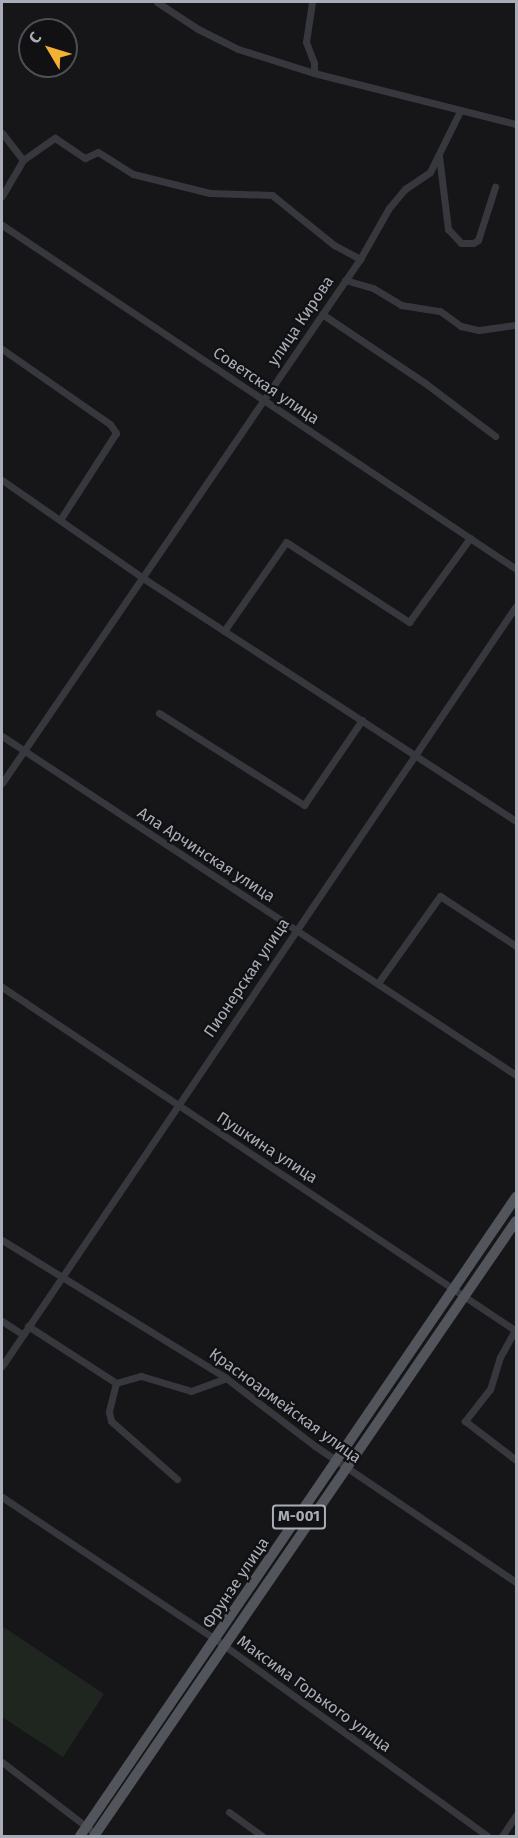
<!DOCTYPE html>
<meta charset="utf-8">
<style>
body{margin:0}
#map{position:relative;width:518px;height:1838px;overflow:hidden;background:#161618;font-family:"Fira Sans",sans-serif}
div>[style]{position:absolute}
[style*='--x']{left:calc(var(--x)*1px);top:calc(var(--y)*1px);width:calc(var(--w)*1px);rotate:calc(var(--a)*1deg)}
.green>*{inset:0;background:#1e261f}
.minor>*{height:7px;margin:-3.5px;padding:0 3.5px;transform-origin:3.5px;border-radius:3.5px;background:#37383d}
.primary>*{height:10px;margin:-5px;padding:0 5px;transform-origin:5px;border-radius:5px;background:#53555c}
span{translate:-50% -50%;white-space:nowrap;text-align:center;line-height:1.15;-webkit-text-stroke:4.5px #111113;paint-order:stroke}
.shield-label span{padding:2px 4px;background:#111113;border:2px solid;border-radius:4px;-webkit-text-stroke-width:0}
.shield-label{font-size:15px;color:#a8adb8;font-weight:700}
.street-label{font-size:16px;color:#a8adb8}
.frame{position:absolute;inset:0;border:3px solid #a8adb8;pointer-events:none}
.north{position:absolute;left:18px;top:18px;width:60px;height:60px;box-sizing:border-box;background:#111113;border:2px solid #4d4f55;border-radius:50%;rotate:308deg;font-size:16px;font-weight:700;line-height:24px;text-align:center;color:#a8adb8}
.north::after{content:'';display:block;margin:auto;width:21px;height:27px;background:#f2b134;clip-path:polygon(50% 0,100% 100%,50% 72%,0 100%)}
</style>
<div id="map">
<div class="green">
<i style="clip-path:polygon(2px 1626px,104px 1694px,63px 1757px,2px 1717px)"></i>
</div>
<div class="minor">
<i style="--x:157;--y:2;--w:49;--a:33.4"></i>
<i style="--x:198;--y:29;--w:45;--a:26.6"></i>
<i style="--x:238;--y:49;--w:80;--a:17.5"></i>
<i style="--x:314;--y:73;--w:208;--a:14.2"></i>
<i style="--x:312;--y:2;--w:40;--a:98.5"></i>
<i style="--x:306;--y:42;--w:22;--a:69"></i>
<i style="--x:314;--y:63;--w:10;--a:90"></i>
<i style="--x:2;--y:133;--w:34;--a:52"></i>
<i style="--x:439;--y:156;--w:74;--a:83"></i>
<i style="--x:448;--y:229;--w:19;--a:47"></i>
<i style="--x:461;--y:243;--w:12;--a:0"></i>
<i style="--x:473;--y:243;--w:6;--a:-31"></i>
<i style="--x:478;--y:240;--w:56;--a:-72.2"></i>
<i style="--x:2;--y:196;--w:42;--a:-59.7"></i>
<i style="--x:23;--y:160;--w:39;--a:-35"></i>
<i style="--x:55;--y:138;--w:36;--a:34"></i>
<i style="--x:85;--y:158;--w:14;--a:-25"></i>
<i style="--x:98;--y:152;--w:41;--a:32.2"></i>
<i style="--x:133;--y:174;--w:79;--a:13.9"></i>
<i style="--x:210;--y:193;--w:62;--a:1.8"></i>
<i style="--x:272;--y:195;--w:80;--a:38.9"></i>
<i style="--x:334;--y:245;--w:30;--a:28"></i>
<i style="--x:2;--y:225;--w:618;--a:33.79"></i>
<i style="--x:345;--y:280;--w:29;--a:16"></i>
<i style="--x:373;--y:288;--w:33;--a:31"></i>
<i style="--x:401;--y:305;--w:39;--a:9"></i>
<i style="--x:440;--y:311;--w:26;--a:36"></i>
<i style="--x:461;--y:326;--w:18;--a:13"></i>
<i style="--x:479;--y:330;--w:37;--a:-8"></i>
<i style="--x:322;--y:314;--w:124;--a:33.8"></i>
<i style="--x:425;--y:383;--w:88;--a:37.1"></i>
<i style="--x:2;--y:349;--w:131;--a:34.8"></i>
<i style="--x:110;--y:424;--w:11;--a:56"></i>
<i style="--x:116;--y:433;--w:103;--a:122.8"></i>
<i style="--x:2;--y:480;--w:172;--a:34.8"></i>
<i style="--x:143;--y:578;--w:445;--a:33.1"></i>
<i style="--x:224;--y:631;--w:108;--a:-55.1"></i>
<i style="--x:286;--y:542;--w:147;--a:33"></i>
<i style="--x:409;--y:622;--w:104;--a:-54"></i>
<i style="--x:159;--y:713;--w:172;--a:32.4"></i>
<i style="--x:304;--y:805;--w:103;--a:-55.7"></i>
<i style="--x:2;--y:736;--w:616;--a:33.41"></i>
<i style="--x:2;--y:783;--w:635;--a:-55.66"></i>
<i style="--x:360;--y:259;--w:59;--a:-60.4"></i>
<i style="--x:389;--y:208;--w:25;--a:-50"></i>
<i style="--x:405;--y:189;--w:30;--a:-34"></i>
<i style="--x:430;--y:172;--w:68;--a:-63.8"></i>
<i style="--x:378;--y:983;--w:107;--a:-54.5"></i>
<i style="--x:440;--y:896;--w:91;--a:33.3"></i>
<i style="--x:2;--y:987;--w:618;--a:33.79"></i>
<i style="--x:2;--y:1240;--w:263;--a:31.6"></i>
<i style="--x:226;--y:1378;--w:112;--a:37.4"></i>
<i style="--x:315;--y:1446;--w:243;--a:34.1"></i>
<i style="--x:2;--y:1321;--w:24;--a:33"></i>
<i style="--x:28;--y:1326;--w:105;--a:32.9"></i>
<i style="--x:116;--y:1383;--w:26;--a:-16"></i>
<i style="--x:141;--y:1376;--w:52;--a:16.7"></i>
<i style="--x:191;--y:1391;--w:37;--a:-20"></i>
<i style="--x:515;--y:1330;--w:31;--a:119"></i>
<i style="--x:500;--y:1357;--w:34;--a:107"></i>
<i style="--x:490;--y:1389;--w:41;--a:128"></i>
<i style="--x:465;--y:1421;--w:64;--a:37.4"></i>
<i style="--x:2;--y:1366;--w:917;--a:-55.93"></i>
<i style="--x:116;--y:1383;--w:30;--a:104"></i>
<i style="--x:109;--y:1412;--w:9;--a:77"></i>
<i style="--x:111;--y:1421;--w:88;--a:41.3"></i>
<i style="--x:2;--y:1497;--w:268;--a:33.7"></i>
<i style="--x:225;--y:1646;--w:324;--a:35.9"></i>
<i style="--x:2;--y:1762;--w:118;--a:37.5"></i>
<i style="--x:229;--y:1812;--w:41;--a:36"></i>
<i style="--x:502;--y:1836;--w:25;--a:-56"></i>
</div>
<div class="primary">
<i style="--x:80;--y:1836;--w:774;--a:-55.69"></i>
<i style="--x:94;--y:1836;--w:746;--a:-55.54"></i>
</div>
<div class="shield-label">
<span style="left:299px;top:1517px">M-001</span>
</div>
<div class="street-label">
<span style="left:301px;top:321px;rotate:-56deg">улица Кирова</span>
<span style="left:266px;top:386px;rotate:34deg">Советская улица</span>
<span style="left:206px;top:855px;rotate:33deg">Ала Арчинская улица</span>
<span style="left:247px;top:978px;rotate:-56deg">Пионерская улица</span>
<span style="left:267px;top:1148px;rotate:33deg">Пушкина улица</span>
<span style="left:285px;top:1406px;rotate:36deg">Красноармейская улица</span>
<span style="left:236px;top:1583px;rotate:-56deg">Фрунзе улица</span>
<span style="left:314px;top:1694px;rotate:36deg">Максима Горького улица</span>
</div>
<div class="frame"></div>
<div class="north">С</div>
</div>
